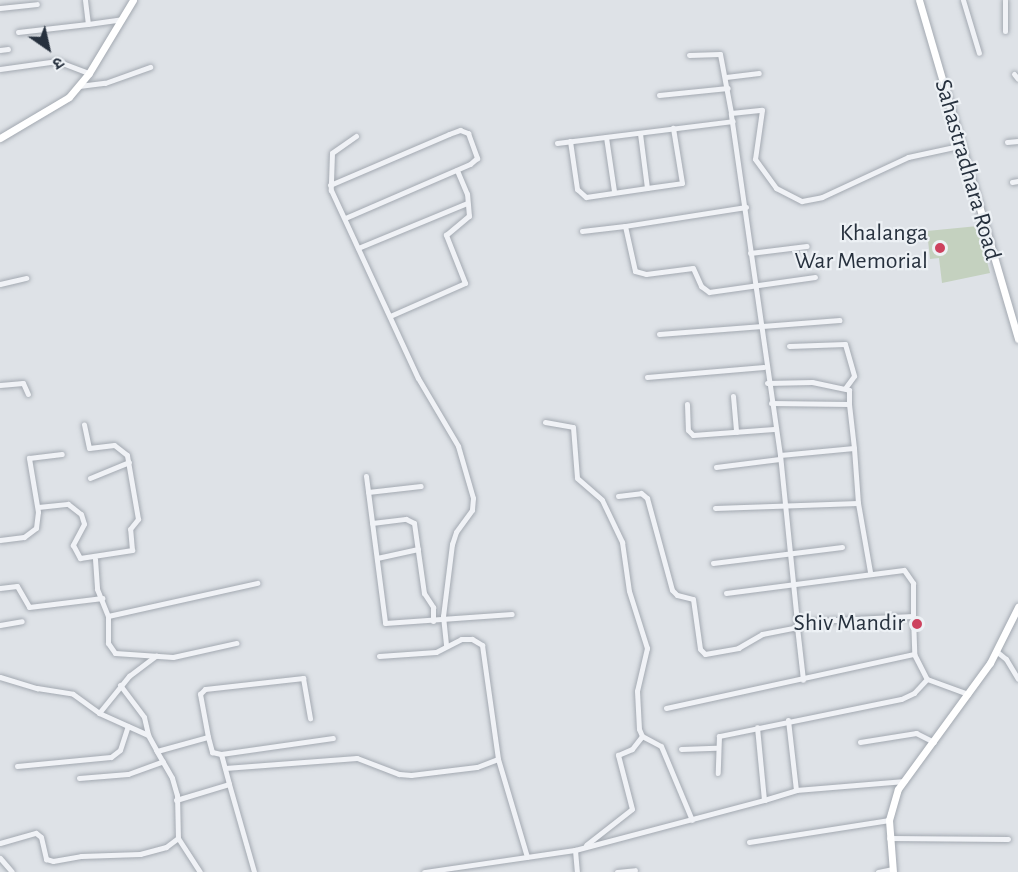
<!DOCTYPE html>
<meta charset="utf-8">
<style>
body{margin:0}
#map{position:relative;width:1018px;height:872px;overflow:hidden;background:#dee2e7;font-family:"Alegreya Sans","Noto Sans Devanagari",sans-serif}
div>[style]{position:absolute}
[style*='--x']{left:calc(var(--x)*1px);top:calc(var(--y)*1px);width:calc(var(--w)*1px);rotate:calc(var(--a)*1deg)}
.green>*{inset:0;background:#c4d1bf}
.roads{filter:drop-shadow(0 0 2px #a3a9b1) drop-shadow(0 0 2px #a3a9b1)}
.street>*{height:5px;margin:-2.5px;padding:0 2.5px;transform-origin:2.5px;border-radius:2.5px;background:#f0f2f6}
.secondary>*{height:7px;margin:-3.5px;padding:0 3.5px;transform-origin:3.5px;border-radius:3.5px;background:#fff}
.dots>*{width:16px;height:16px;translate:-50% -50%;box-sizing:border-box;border:3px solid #edf1f5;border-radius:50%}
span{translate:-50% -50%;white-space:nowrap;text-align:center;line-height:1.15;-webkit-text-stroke:4.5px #edf1f5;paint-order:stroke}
.street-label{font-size:24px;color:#27313e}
.poi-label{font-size:24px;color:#27313e}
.right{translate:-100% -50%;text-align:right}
.north{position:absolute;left:18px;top:18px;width:60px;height:60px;-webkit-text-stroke:4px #edf1f5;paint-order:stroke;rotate:146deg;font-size:16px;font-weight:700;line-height:24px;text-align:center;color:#27313e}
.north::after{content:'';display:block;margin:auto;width:21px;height:27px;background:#27313e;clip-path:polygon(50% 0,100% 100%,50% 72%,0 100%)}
</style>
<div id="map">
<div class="green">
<i style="clip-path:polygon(978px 226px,990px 273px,942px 283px,939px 258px,930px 259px,927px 231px)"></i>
</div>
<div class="roads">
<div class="street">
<i style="--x:85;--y:0;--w:24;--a:83"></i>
<i style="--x:88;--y:24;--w:34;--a:-8"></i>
<i style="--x:963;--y:0;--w:55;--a:73.2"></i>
<i style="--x:1005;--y:0;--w:31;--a:90"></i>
<i style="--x:0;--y:8;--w:37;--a:-6"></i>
<i style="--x:18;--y:32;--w:70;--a:-6.5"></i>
<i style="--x:0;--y:50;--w:8;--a:-7"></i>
<i style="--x:689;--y:55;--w:31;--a:-2"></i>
<i style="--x:720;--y:54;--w:60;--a:79.4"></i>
<i style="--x:0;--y:69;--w:58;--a:-8"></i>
<i style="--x:57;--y:61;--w:34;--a:21"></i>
<i style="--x:1014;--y:74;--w:6;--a:51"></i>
<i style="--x:726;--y:77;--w:33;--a:-7"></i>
<i style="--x:79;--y:86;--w:26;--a:-7"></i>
<i style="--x:105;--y:83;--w:48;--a:-19.6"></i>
<i style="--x:659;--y:95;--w:69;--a:-5.8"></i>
<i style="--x:356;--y:136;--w:29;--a:145"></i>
<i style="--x:332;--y:153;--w:37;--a:92"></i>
<i style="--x:331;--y:190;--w:207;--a:65.2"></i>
<i style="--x:418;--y:378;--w:79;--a:59.5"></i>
<i style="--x:458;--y:446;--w:54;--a:73.9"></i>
<i style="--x:473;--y:498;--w:12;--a:95"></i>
<i style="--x:472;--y:510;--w:27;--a:126"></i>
<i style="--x:456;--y:532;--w:13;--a:108"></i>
<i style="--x:452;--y:544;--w:73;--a:97.1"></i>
<i style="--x:443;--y:616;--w:30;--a:84"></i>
<i style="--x:606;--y:137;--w:55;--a:81.6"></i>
<i style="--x:570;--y:141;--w:49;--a:81.7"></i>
<i style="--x:577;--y:189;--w:12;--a:42"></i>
<i style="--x:586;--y:197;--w:62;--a:-8.4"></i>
<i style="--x:647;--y:188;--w:55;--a:-97.3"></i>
<i style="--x:1007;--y:142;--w:11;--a:-5"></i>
<i style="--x:557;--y:143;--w:177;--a:-7.1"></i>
<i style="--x:1012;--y:182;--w:6;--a:-9"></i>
<i style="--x:330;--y:185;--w:129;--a:-23.2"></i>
<i style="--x:449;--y:134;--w:12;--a:-20"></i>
<i style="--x:460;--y:130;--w:9;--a:21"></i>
<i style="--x:468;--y:133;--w:27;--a:70"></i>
<i style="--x:477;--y:158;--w:9;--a:139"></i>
<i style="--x:470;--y:164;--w:136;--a:156.6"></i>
<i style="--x:647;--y:188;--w:35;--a:-8"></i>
<i style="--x:682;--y:183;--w:56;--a:-99.3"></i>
<i style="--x:746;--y:207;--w:122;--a:171.1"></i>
<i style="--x:625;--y:226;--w:46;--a:77.5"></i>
<i style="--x:635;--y:271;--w:11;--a:15"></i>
<i style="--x:646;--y:274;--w:47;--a:-7.3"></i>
<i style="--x:693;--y:268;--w:20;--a:66"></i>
<i style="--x:701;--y:286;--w:10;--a:37"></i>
<i style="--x:709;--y:292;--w:107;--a:-8.1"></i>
<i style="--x:582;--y:231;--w:43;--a:-6.6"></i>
<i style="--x:358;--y:248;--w:118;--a:-22.4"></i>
<i style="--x:750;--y:253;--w:57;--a:-7"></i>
<i style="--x:0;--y:284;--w:27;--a:-13"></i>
<i style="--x:390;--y:316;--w:82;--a:-23.7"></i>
<i style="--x:465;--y:283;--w:52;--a:-111.6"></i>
<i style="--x:446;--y:235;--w:30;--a:-40"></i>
<i style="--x:469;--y:216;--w:22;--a:-95"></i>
<i style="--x:467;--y:194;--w:26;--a:-113"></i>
<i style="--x:659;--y:334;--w:181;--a:-4.4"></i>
<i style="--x:789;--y:346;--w:56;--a:-2"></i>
<i style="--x:845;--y:344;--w:33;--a:74"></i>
<i style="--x:854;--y:376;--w:14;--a:126"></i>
<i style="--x:647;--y:377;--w:117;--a:-4.9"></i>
<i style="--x:767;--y:383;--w:45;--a:-1.3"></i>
<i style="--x:812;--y:382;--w:38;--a:12"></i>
<i style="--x:849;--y:390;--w:14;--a:90"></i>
<i style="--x:849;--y:404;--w:78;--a:-179.3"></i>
<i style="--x:0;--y:385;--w:23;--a:-5"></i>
<i style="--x:23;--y:383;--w:12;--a:66"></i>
<i style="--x:733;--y:396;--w:36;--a:85"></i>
<i style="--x:687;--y:404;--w:26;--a:88"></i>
<i style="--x:688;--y:430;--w:7;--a:45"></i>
<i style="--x:693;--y:435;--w:81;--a:-4.2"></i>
<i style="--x:545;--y:422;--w:28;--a:10"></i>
<i style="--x:573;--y:427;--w:51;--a:85.5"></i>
<i style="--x:577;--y:478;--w:33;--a:41"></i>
<i style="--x:602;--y:500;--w:47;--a:64.5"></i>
<i style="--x:622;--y:542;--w:49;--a:81.9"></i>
<i style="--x:629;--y:591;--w:60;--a:72.5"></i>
<i style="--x:647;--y:648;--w:44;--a:103.1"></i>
<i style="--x:637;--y:691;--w:38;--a:87"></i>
<i style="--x:639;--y:729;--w:8;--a:67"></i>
<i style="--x:642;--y:736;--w:21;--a:28"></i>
<i style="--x:661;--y:746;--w:80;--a:67.3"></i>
<i style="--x:780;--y:455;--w:74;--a:-5.4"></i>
<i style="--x:854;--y:448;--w:44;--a:-96.5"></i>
<i style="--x:716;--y:467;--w:64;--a:-7.1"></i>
<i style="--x:366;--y:476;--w:148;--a:82.6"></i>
<i style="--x:385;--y:623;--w:127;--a:-4.1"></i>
<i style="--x:90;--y:478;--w:42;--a:-22.3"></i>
<i style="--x:368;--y:492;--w:53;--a:-6.5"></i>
<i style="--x:618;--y:496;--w:23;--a:-7"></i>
<i style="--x:641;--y:493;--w:8;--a:40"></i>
<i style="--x:647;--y:498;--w:95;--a:74.8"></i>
<i style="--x:672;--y:590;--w:7;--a:45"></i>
<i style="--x:677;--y:595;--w:16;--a:14"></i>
<i style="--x:693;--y:599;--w:50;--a:82"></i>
<i style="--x:700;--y:649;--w:7;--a:45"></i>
<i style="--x:705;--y:654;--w:34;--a:-10"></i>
<i style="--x:738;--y:648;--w:28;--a:-30"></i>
<i style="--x:762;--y:634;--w:36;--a:-11"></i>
<i style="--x:797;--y:627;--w:5;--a:-90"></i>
<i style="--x:797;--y:622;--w:116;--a:-3"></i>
<i style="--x:913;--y:616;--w:38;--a:88"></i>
<i style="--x:858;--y:503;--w:70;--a:80.1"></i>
<i style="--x:38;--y:507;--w:30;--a:-6"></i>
<i style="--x:68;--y:504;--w:16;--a:38"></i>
<i style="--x:81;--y:514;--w:10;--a:73"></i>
<i style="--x:84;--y:524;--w:24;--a:118"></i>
<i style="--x:73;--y:545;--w:15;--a:62"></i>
<i style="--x:80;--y:558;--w:53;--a:-8.7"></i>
<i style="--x:132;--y:550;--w:21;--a:-95"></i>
<i style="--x:130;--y:529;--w:13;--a:-51"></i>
<i style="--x:138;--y:519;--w:65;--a:-99.8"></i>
<i style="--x:127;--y:455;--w:16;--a:-142"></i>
<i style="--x:114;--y:445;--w:25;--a:173"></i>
<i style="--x:89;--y:448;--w:24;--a:-102"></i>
<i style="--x:715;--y:508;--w:143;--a:-2"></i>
<i style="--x:858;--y:503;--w:55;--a:-94.2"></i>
<i style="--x:372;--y:523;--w:34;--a:-7"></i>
<i style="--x:406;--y:519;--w:9;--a:27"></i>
<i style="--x:414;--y:523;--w:71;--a:81.9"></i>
<i style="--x:424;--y:593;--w:17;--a:57"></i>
<i style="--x:433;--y:607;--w:14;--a:90"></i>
<i style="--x:0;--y:540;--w:24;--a:-7"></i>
<i style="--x:24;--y:537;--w:15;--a:-37"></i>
<i style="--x:36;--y:528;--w:16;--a:-83"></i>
<i style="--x:38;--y:512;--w:55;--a:-99.5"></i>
<i style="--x:29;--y:458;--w:33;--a:-7"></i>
<i style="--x:377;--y:558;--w:42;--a:-12.4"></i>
<i style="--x:95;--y:559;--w:30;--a:86"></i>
<i style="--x:97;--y:589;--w:29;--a:68"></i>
<i style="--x:108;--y:616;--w:153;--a:-12.5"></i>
<i style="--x:713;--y:563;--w:130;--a:-7.1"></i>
<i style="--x:0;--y:588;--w:17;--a:-7"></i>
<i style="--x:17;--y:586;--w:24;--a:60"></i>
<i style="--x:29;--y:607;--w:74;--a:-7"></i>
<i style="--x:726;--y:593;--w:179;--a:-7.4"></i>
<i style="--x:904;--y:570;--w:16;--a:55"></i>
<i style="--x:913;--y:583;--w:33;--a:90"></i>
<i style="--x:108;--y:616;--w:27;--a:90"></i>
<i style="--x:108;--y:643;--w:12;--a:55"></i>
<i style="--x:115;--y:653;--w:58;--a:3.9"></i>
<i style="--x:173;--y:657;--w:65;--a:-12.5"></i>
<i style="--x:797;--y:622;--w:168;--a:-95.8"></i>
<i style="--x:780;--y:455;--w:345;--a:-98.2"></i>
<i style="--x:731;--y:113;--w:31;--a:-6"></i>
<i style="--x:762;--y:110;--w:49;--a:98.1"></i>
<i style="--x:755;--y:159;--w:36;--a:54"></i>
<i style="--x:776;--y:188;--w:29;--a:27"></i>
<i style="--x:802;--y:201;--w:20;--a:-11"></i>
<i style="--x:822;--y:197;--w:95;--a:-24.9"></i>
<i style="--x:908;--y:157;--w:52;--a:-12.2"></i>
<i style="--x:0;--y:625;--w:22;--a:-10"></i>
<i style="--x:797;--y:627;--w:53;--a:83.5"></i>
<i style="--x:996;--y:651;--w:13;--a:39"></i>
<i style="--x:1006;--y:659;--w:23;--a:59"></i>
<i style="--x:379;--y:656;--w:57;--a:-4"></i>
<i style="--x:436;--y:652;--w:28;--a:-27"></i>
<i style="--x:461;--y:639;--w:11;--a:0"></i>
<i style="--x:472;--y:639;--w:12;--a:31"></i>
<i style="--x:482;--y:645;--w:115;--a:82"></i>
<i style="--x:498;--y:759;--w:102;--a:73.5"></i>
<i style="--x:0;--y:677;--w:39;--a:17"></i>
<i style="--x:37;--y:688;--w:36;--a:9"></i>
<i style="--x:73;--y:694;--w:32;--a:36"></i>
<i style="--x:99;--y:713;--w:54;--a:24.2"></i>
<i style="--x:148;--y:735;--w:18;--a:61"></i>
<i style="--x:157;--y:751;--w:53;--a:-15.4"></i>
<i style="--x:208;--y:737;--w:16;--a:75"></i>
<i style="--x:212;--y:752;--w:9;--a:13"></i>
<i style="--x:221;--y:754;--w:31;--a:75"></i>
<i style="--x:927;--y:679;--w:44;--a:20.1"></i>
<i style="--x:120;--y:685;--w:40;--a:53"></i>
<i style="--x:144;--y:717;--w:18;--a:77"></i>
<i style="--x:666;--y:708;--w:254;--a:-12.3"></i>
<i style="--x:914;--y:654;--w:28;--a:63"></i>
<i style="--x:927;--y:679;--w:19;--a:133"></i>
<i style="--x:914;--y:693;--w:14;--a:155"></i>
<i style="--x:901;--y:699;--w:186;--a:168.5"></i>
<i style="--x:719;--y:736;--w:37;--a:92"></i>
<i style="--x:99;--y:713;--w:48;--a:-51"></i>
<i style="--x:129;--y:676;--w:34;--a:-37"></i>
<i style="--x:788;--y:720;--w:70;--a:83.5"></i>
<i style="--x:796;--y:790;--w:109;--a:-4.7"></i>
<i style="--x:208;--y:737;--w:44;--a:-100.5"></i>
<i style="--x:200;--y:694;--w:7;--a:-45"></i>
<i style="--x:205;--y:689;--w:99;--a:-6.4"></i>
<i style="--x:303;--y:678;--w:41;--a:80.1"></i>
<i style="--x:860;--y:742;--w:57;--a:-9.1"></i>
<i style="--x:916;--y:733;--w:20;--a:27"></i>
<i style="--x:681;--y:749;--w:35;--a:-2"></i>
<i style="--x:156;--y:750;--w:32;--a:60"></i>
<i style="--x:172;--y:778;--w:18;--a:74"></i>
<i style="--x:177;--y:795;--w:43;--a:88.7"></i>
<i style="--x:178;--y:838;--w:40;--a:57.1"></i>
<i style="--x:221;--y:754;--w:113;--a:-8.1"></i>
<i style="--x:17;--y:766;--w:94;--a:-5.5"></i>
<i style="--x:111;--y:757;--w:11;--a:-38"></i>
<i style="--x:120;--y:750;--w:25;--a:-72"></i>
<i style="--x:225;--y:768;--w:132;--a:-4.3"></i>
<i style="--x:357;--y:758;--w:45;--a:20.9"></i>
<i style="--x:399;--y:774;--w:12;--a:5"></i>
<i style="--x:411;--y:775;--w:66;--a:-6.9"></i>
<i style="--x:477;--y:767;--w:22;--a:-21"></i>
<i style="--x:79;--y:778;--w:49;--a:-4.7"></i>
<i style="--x:128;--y:774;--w:37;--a:-20"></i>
<i style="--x:176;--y:800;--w:55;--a:-16.8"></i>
<i style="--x:229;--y:784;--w:91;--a:74.1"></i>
<i style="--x:764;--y:800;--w:34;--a:-17"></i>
<i style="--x:889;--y:838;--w:119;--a:0.5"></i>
<i style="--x:749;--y:842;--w:142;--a:-8.9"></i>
<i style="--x:0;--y:843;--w:37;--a:-16"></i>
<i style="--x:36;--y:833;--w:6;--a:39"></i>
<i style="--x:41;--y:837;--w:23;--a:77"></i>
<i style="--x:46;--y:859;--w:7;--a:16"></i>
<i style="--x:53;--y:861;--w:28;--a:-10"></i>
<i style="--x:81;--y:856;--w:59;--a:-1.9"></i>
<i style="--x:140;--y:854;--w:27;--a:-15"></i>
<i style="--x:166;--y:847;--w:15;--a:-37"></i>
<i style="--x:586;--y:845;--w:58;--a:-38"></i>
<i style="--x:632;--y:809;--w:56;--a:-104.5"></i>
<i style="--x:618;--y:755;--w:15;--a:-23"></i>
<i style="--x:632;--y:749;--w:16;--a:-52"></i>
<i style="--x:575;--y:850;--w:22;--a:85"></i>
<i style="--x:0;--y:858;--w:18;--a:49"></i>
<i style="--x:424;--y:872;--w:153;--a:-8.3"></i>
<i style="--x:575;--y:850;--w:196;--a:-14.8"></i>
<i style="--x:764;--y:800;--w:73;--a:-95.5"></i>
<i style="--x:617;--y:872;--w:18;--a:-6"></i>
<i style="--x:878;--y:872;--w:14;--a:-12"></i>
</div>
<div class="secondary">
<i style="--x:919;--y:0;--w:353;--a:73.7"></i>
<i style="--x:0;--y:138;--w:80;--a:-30.7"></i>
<i style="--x:69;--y:97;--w:31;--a:-50"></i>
<i style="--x:89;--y:73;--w:85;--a:-58.9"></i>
<i style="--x:893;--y:872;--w:52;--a:-94.4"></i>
<i style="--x:889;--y:820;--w:32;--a:-74"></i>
<i style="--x:898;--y:789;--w:156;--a:-53.9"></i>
<i style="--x:990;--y:663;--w:63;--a:-63.4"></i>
</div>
</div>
<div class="dots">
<i style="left:940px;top:248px;background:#cd425e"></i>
<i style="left:917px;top:624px;background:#cd425e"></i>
</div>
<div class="street-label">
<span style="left:967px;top:170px;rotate:74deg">Sahastradhara Road</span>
</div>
<div class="poi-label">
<span class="right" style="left:928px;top:248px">Khalanga<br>War Memorial</span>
<span class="right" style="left:905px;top:624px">Shiv Mandir</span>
</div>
<div class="north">उ</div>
</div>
